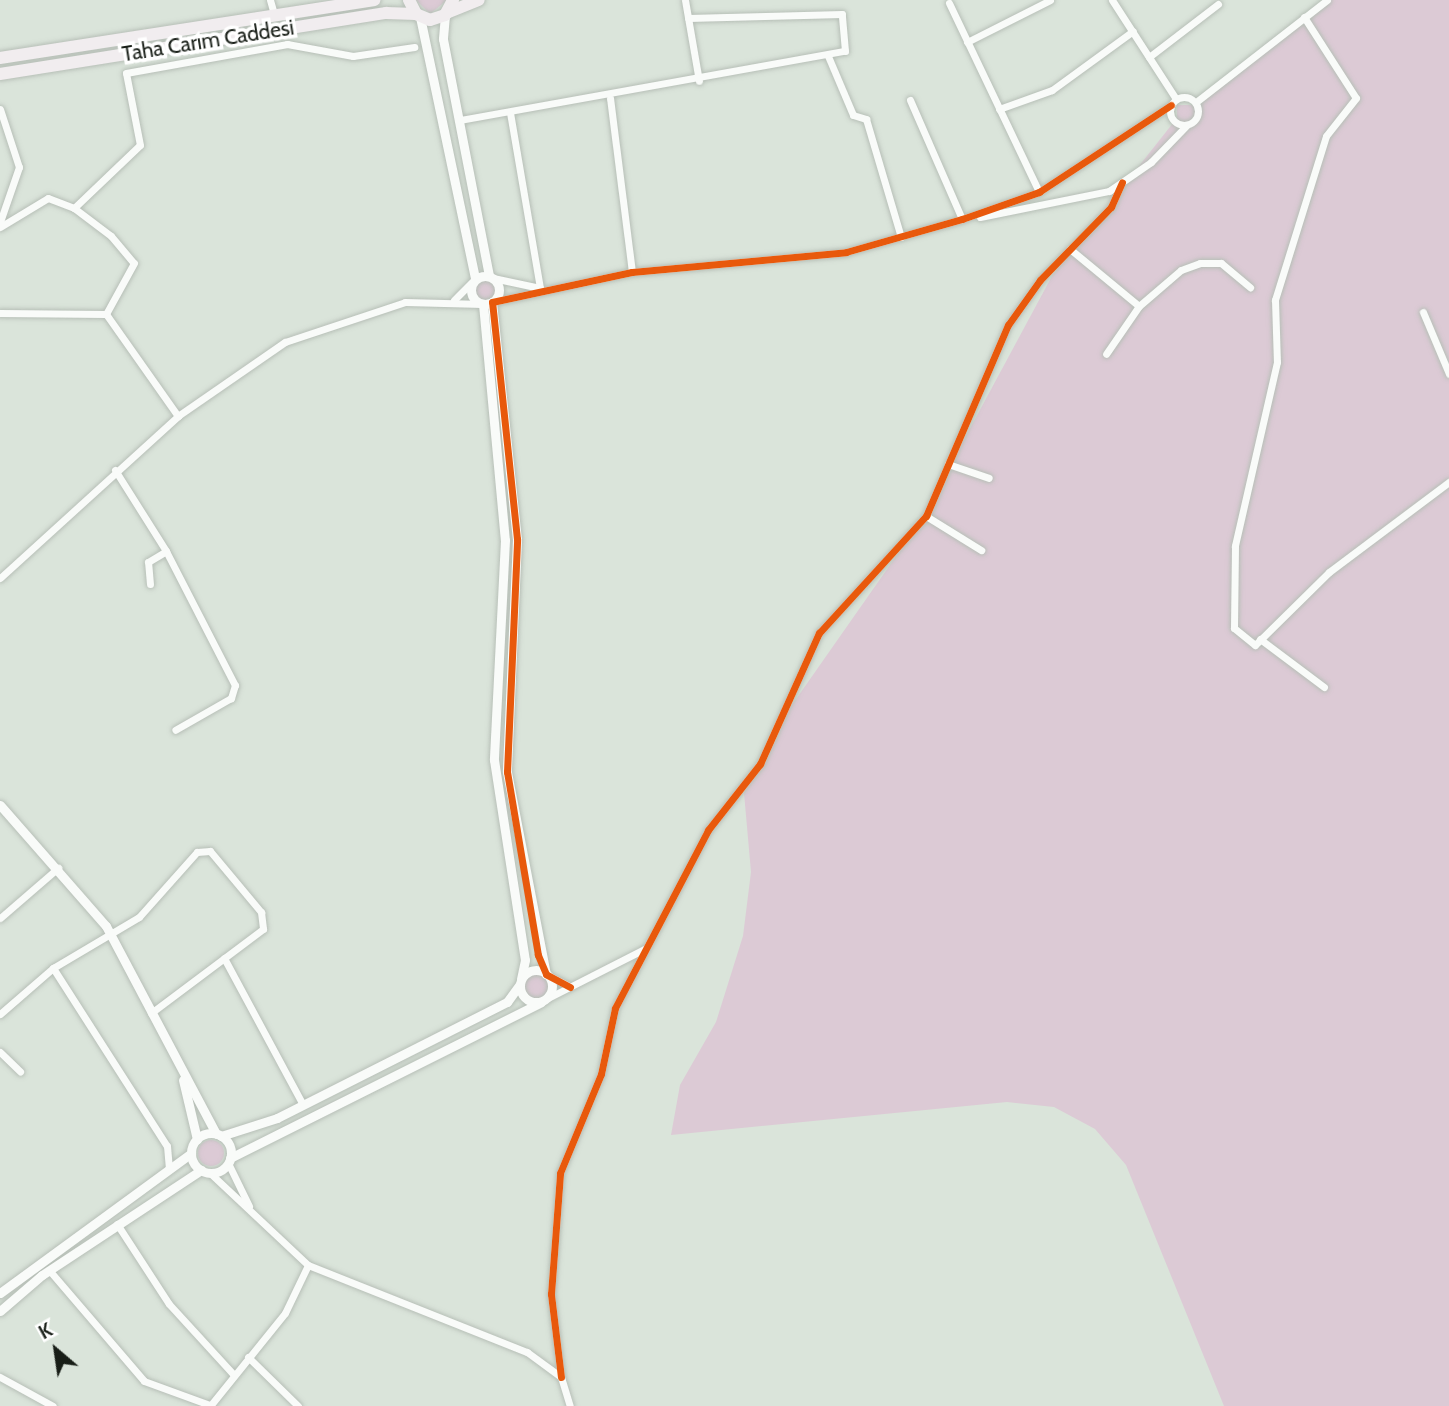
<!DOCTYPE html>
<meta charset="utf-8">
<style>
body{margin:0}
#map{position:relative;width:1449px;height:1406px;overflow:hidden;background:#dae4da;font-family:Cabin,sans-serif}
div>[style]{position:absolute}
[style*='--x']{left:calc(var(--x)*1px);top:calc(var(--y)*1px);width:calc(var(--w)*1px);rotate:calc(var(--a)*1deg)}
.green>*{inset:0;background:#dccad5}
.round{border-radius:50%}
.roads{filter:drop-shadow(0 0 2px #b7bfb7) drop-shadow(0 0 2px #b7bfb7)}
.minor>*{height:7px;margin:-3.5px;padding:0 3.5px;transform-origin:3.5px;border-radius:3.5px;background:#f9fbf9}
.minor>.ring{margin:-3.5px;padding:0;box-sizing:content-box;background:none;border:7px solid #f9fbf9;border-radius:50%}
.tertiary>*{height:9px;margin:-4.5px;padding:0 4.5px;transform-origin:4.5px;border-radius:4.5px;background:#f9fbf9}
.tertiary>.ring{margin:-4.5px;padding:0;box-sizing:content-box;background:none;border:9px solid #f9fbf9;border-radius:50%}
.primary>*{height:12px;margin:-6px;padding:0 6px;transform-origin:6px;border-radius:6px;background:#f1edef}
.cycleway>*{height:7px;margin:-3.5px;padding:0 3.5px;transform-origin:3.5px;border-radius:3.5px;background:#e8590c}
span{translate:-50% -50%;white-space:nowrap;text-align:center;line-height:1.15;-webkit-text-stroke:7px #fff;paint-order:stroke}
.street-label{font-size:21px;color:#181e17}
.north{position:absolute;left:21px;top:1315px;width:70px;height:70px;-webkit-text-stroke:5px #fff;paint-order:stroke;rotate:331deg;font-size:19px;font-weight:700;line-height:28px;text-align:center;color:#181e17}
.north::after{content:'';display:block;margin:auto;width:24px;height:32px;background:#181e17;clip-path:polygon(50% 0,100% 100%,50% 72%,0 100%)}
</style>
<div id="map">
<div class="green">
<i style="clip-path:polygon(416px 0,447px 0,430px 14px)"></i>
<i style="clip-path:polygon(1330px 0,1449px 0,1449px 1406px,1224px 1406px,1126px 1165px,1095px 1129px,1054px 1107px,1007px 1102px,671px 1135px,680px 1085px,716px 1022px,743px 936px,751px 872px,744px 793px,787px 712px,918px 525px,1052px 276px,1177px 118px,1177px 105px,1192px 105px)"></i>
<i class="round" style="left:473px;top:278px;width:24px;height:24px"></i>
<i class="round" style="left:523px;top:973px;width:26px;height:26px"></i>
<i class="round" style="left:198px;top:1140px;width:26px;height:26px"></i>
</div>
<div class="roads">
<div class="minor">
<i style="--x:270;--y:0;--w:15;--a:74"></i>
<i style="--x:685;--y:0;--w:82;--a:80.2"></i>
<i style="--x:1112;--y:0;--w:118;--a:57.1"></i>
<i style="--x:949;--y:3;--w:209;--a:64.5"></i>
<i style="--x:1304;--y:17;--w:96;--a:57.3"></i>
<i style="--x:1356;--y:98;--w:48;--a:128.3"></i>
<i style="--x:1326;--y:136;--w:172;--a:107.3"></i>
<i style="--x:1275;--y:300;--w:62;--a:88.2"></i>
<i style="--x:1277;--y:362;--w:189;--a:102.9"></i>
<i style="--x:1235;--y:546;--w:82;--a:90.7"></i>
<i style="--x:1234;--y:628;--w:27;--a:39"></i>
<i style="--x:1255;--y:645;--w:104;--a:-44.6"></i>
<i style="--x:1329;--y:572;--w:150;--a:-36.9"></i>
<i style="--x:967;--y:42;--w:93;--a:-26.8"></i>
<i style="--x:828;--y:56;--w:64;--a:67"></i>
<i style="--x:853;--y:115;--w:14;--a:17"></i>
<i style="--x:866;--y:119;--w:123;--a:73.5"></i>
<i style="--x:1149;--y:57;--w:87;--a:-37.5"></i>
<i class="ring" style="left:1170px;top:97px;width:21px;height:21px"></i>
<i style="--x:610;--y:98;--w:175;--a:82.8"></i>
<i style="--x:910;--y:100;--w:130;--a:66.4"></i>
<i style="--x:1196;--y:102;--w:166;--a:-37.9"></i>
<i style="--x:0;--y:109;--w:61;--a:71.9"></i>
<i style="--x:19;--y:167;--w:58;--a:109.1"></i>
<i style="--x:999;--y:109;--w:56;--a:-19.7"></i>
<i style="--x:1052;--y:90;--w:100;--a:-36.1"></i>
<i style="--x:460;--y:120;--w:391;--a:-10.2"></i>
<i style="--x:845;--y:51;--w:37;--a:-95"></i>
<i style="--x:842;--y:14;--w:154;--a:178.5"></i>
<i style="--x:74;--y:208;--w:91;--a:-43.7"></i>
<i style="--x:140;--y:145;--w:73;--a:-101"></i>
<i style="--x:126;--y:73;--w:164;--a:-10.2"></i>
<i style="--x:287;--y:44;--w:67;--a:10.3"></i>
<i style="--x:353;--y:56;--w:62;--a:-8.4"></i>
<i style="--x:980;--y:217;--w:132;--a:-11.4"></i>
<i style="--x:1109;--y:191;--w:51;--a:-34.6"></i>
<i style="--x:1151;--y:162;--w:50;--a:-45.8"></i>
<i style="--x:0;--y:227;--w:56;--a:-31.1"></i>
<i style="--x:48;--y:198;--w:28;--a:21"></i>
<i style="--x:74;--y:208;--w:46;--a:37.1"></i>
<i style="--x:111;--y:236;--w:35;--a:50"></i>
<i style="--x:134;--y:263;--w:58;--a:118.8"></i>
<i style="--x:1070;--y:249;--w:89;--a:39.6"></i>
<i style="--x:1139;--y:306;--w:58;--a:124.5"></i>
<i style="--x:493;--y:278;--w:48;--a:12"></i>
<i style="--x:540;--y:288;--w:178;--a:-99.7"></i>
<i style="--x:454;--y:300;--w:25;--a:-45"></i>
<i style="--x:492;--y:302;--w:143;--a:-12.1"></i>
<i style="--x:632;--y:272;--w:215;--a:-5.3"></i>
<i style="--x:846;--y:252;--w:121;--a:-15.9"></i>
<i style="--x:962;--y:219;--w:82;--a:-19.3"></i>
<i style="--x:1039;--y:192;--w:158;--a:-33.4"></i>
<i style="--x:1139;--y:306;--w:55;--a:-40.6"></i>
<i style="--x:1181;--y:270;--w:20;--a:-20"></i>
<i style="--x:1200;--y:263;--w:21;--a:0"></i>
<i style="--x:1221;--y:263;--w:38;--a:40"></i>
<i style="--x:1423;--y:312;--w:67;--a:67.2"></i>
<i style="--x:0;--y:313;--w:106;--a:0.5"></i>
<i style="--x:106;--y:314;--w:125;--a:54.8"></i>
<i style="--x:948;--y:464;--w:43;--a:18.9"></i>
<i style="--x:115;--y:470;--w:96;--a:57.8"></i>
<i style="--x:166;--y:551;--w:151;--a:62.8"></i>
<i style="--x:235;--y:685;--w:14;--a:107"></i>
<i style="--x:231;--y:698;--w:64;--a:150.3"></i>
<i style="--x:926;--y:516;--w:65;--a:31.7"></i>
<i style="--x:0;--y:578;--w:241;--a:-42.3"></i>
<i style="--x:178;--y:416;--w:130;--a:-34.7"></i>
<i style="--x:285;--y:342;--w:126;--a:-18.4"></i>
<i style="--x:405;--y:302;--w:78;--a:1.5"></i>
<i style="--x:150;--y:584;--w:22;--a:-95"></i>
<i style="--x:148;--y:562;--w:21;--a:-31"></i>
<i style="--x:1260;--y:639;--w:80;--a:36.9"></i>
<i style="--x:0;--y:918;--w:77;--a:-40.8"></i>
<i style="--x:224;--y:958;--w:167;--a:61.7"></i>
<i style="--x:53;--y:968;--w:211;--a:57.4"></i>
<i style="--x:167;--y:1146;--w:24;--a:85"></i>
<i style="--x:546;--y:974;--w:27;--a:28"></i>
<i style="--x:546;--y:999;--w:110;--a:-27"></i>
<i style="--x:0;--y:1014;--w:70;--a:-41"></i>
<i style="--x:53;--y:968;--w:100;--a:-30.7"></i>
<i style="--x:139;--y:917;--w:87;--a:-48.3"></i>
<i style="--x:197;--y:852;--w:13;--a:-4"></i>
<i style="--x:210;--y:851;--w:80;--a:50.1"></i>
<i style="--x:261;--y:912;--w:17;--a:83"></i>
<i style="--x:263;--y:929;--w:140;--a:143.1"></i>
<i style="--x:0;--y:1052;--w:28;--a:44"></i>
<i style="--x:228;--y:1163;--w:48;--a:64"></i>
<i style="--x:210;--y:1173;--w:134;--a:43.2"></i>
<i style="--x:308;--y:1265;--w:236;--a:21.7"></i>
<i style="--x:527;--y:1352;--w:42;--a:36.3"></i>
<i style="--x:561;--y:1377;--w:30;--a:73"></i>
<i style="--x:117;--y:1224;--w:95;--a:57"></i>
<i style="--x:169;--y:1304;--w:96;--a:47.5"></i>
<i style="--x:49;--y:1270;--w:146;--a:49.4"></i>
<i style="--x:144;--y:1381;--w:70;--a:20"></i>
<i style="--x:248;--y:1357;--w:70;--a:44.4"></i>
<i style="--x:0;--y:1377;--w:60;--a:28.7"></i>
<i style="--x:561;--y:1377;--w:84;--a:-96.9"></i>
<i style="--x:551;--y:1294;--w:121;--a:-85.7"></i>
<i style="--x:560;--y:1173;--w:107;--a:-67.5"></i>
<i style="--x:601;--y:1074;--w:67;--a:-78"></i>
<i style="--x:615;--y:1008;--w:201;--a:-62.4"></i>
<i style="--x:708;--y:830;--w:84;--a:-51.8"></i>
<i style="--x:760;--y:764;--w:144;--a:-65.8"></i>
<i style="--x:819;--y:633;--w:159;--a:-47.6"></i>
<i style="--x:926;--y:516;--w:208;--a:-66.8"></i>
<i style="--x:1008;--y:325;--w:55;--a:-54.6"></i>
<i style="--x:1040;--y:280;--w:102;--a:-45.8"></i>
<i style="--x:1111;--y:207;--w:27;--a:-66"></i>
<i style="--x:210;--y:1406;--w:119;--a:-51.1"></i>
<i style="--x:285;--y:1313;--w:53;--a:-64.4"></i>
</div>
<div class="tertiary">
<i style="--x:445;--y:15;--w:24;--a:95"></i>
<i style="--x:443;--y:39;--w:241;--a:79"></i>
<i style="--x:420;--y:17;--w:268;--a:78.1"></i>
<i class="ring" style="left:471px;top:276px;width:19px;height:19px"></i>
<i style="--x:492;--y:302;--w:238;--a:84"></i>
<i style="--x:517;--y:539;--w:233;--a:92.5"></i>
<i style="--x:507;--y:772;--w:206;--a:79.1"></i>
<i style="--x:483;--y:304;--w:237;--a:84.7"></i>
<i style="--x:505;--y:540;--w:220;--a:92.9"></i>
<i style="--x:494;--y:760;--w:202;--a:81.2"></i>
<i style="--x:525;--y:960;--w:19;--a:102"></i>
<i style="--x:0;--y:805;--w:161;--a:48.8"></i>
<i style="--x:106;--y:926;--w:235;--a:62.1"></i>
<i class="ring" style="left:520px;top:970px;width:23px;height:23px"></i>
<i style="--x:183;--y:1080;--w:61;--a:76.7"></i>
<i class="ring" style="left:191px;top:1133px;width:31px;height:31px"></i>
<i style="--x:221;--y:1136;--w:59;--a:-17.8"></i>
<i style="--x:277;--y:1118;--w:258;--a:-26.8"></i>
<i style="--x:507;--y:1002;--w:22;--a:-54"></i>
<i style="--x:230;--y:1158;--w:348;--a:-26.6"></i>
<i style="--x:0;--y:1293;--w:237;--a:-36.2"></i>
<i style="--x:0;--y:1311;--w:55;--a:-40.6"></i>
<i style="--x:42;--y:1275;--w:191;--a:-33.4"></i>
</div>
<div class="primary">
<i style="--x:409;--y:0;--w:16;--a:63"></i>
<i style="--x:416;--y:14;--w:15;--a:23"></i>
<i style="--x:430;--y:20;--w:16;--a:-18"></i>
<i style="--x:445;--y:15;--w:17;--a:-62"></i>
<i style="--x:449;--y:12;--w:32;--a:-22"></i>
<i style="--x:0;--y:58;--w:379;--a:-8.8"></i>
<i style="--x:0;--y:74;--w:391;--a:-9"></i>
<i style="--x:386;--y:13;--w:30;--a:2"></i>
</div>
</div>
<div class="cycleway">
<i style="--x:570;--y:987;--w:27;--a:-152"></i>
<i style="--x:546;--y:974;--w:21;--a:-113"></i>
<i style="--x:538;--y:955;--w:186;--a:-99.6"></i>
<i style="--x:507;--y:772;--w:233;--a:-87.5"></i>
<i style="--x:517;--y:539;--w:238;--a:-96"></i>
<i style="--x:492;--y:302;--w:143;--a:-12.1"></i>
<i style="--x:632;--y:272;--w:215;--a:-5.3"></i>
<i style="--x:846;--y:252;--w:121;--a:-15.9"></i>
<i style="--x:962;--y:219;--w:82;--a:-19.3"></i>
<i style="--x:1039;--y:192;--w:158;--a:-33.4"></i>
<i style="--x:561;--y:1377;--w:84;--a:-96.9"></i>
<i style="--x:551;--y:1294;--w:121;--a:-85.7"></i>
<i style="--x:560;--y:1173;--w:107;--a:-67.5"></i>
<i style="--x:601;--y:1074;--w:67;--a:-78"></i>
<i style="--x:615;--y:1008;--w:201;--a:-62.4"></i>
<i style="--x:708;--y:830;--w:84;--a:-51.8"></i>
<i style="--x:760;--y:764;--w:144;--a:-65.8"></i>
<i style="--x:819;--y:633;--w:159;--a:-47.6"></i>
<i style="--x:926;--y:516;--w:208;--a:-66.8"></i>
<i style="--x:1008;--y:325;--w:55;--a:-54.6"></i>
<i style="--x:1040;--y:280;--w:102;--a:-45.8"></i>
<i style="--x:1111;--y:207;--w:27;--a:-66"></i>
</div>
<div class="street-label">
<span style="left:208px;top:41px;rotate:-9deg">Taha Carım Caddesi</span>
</div>
<div class="north">K</div>
</div>
